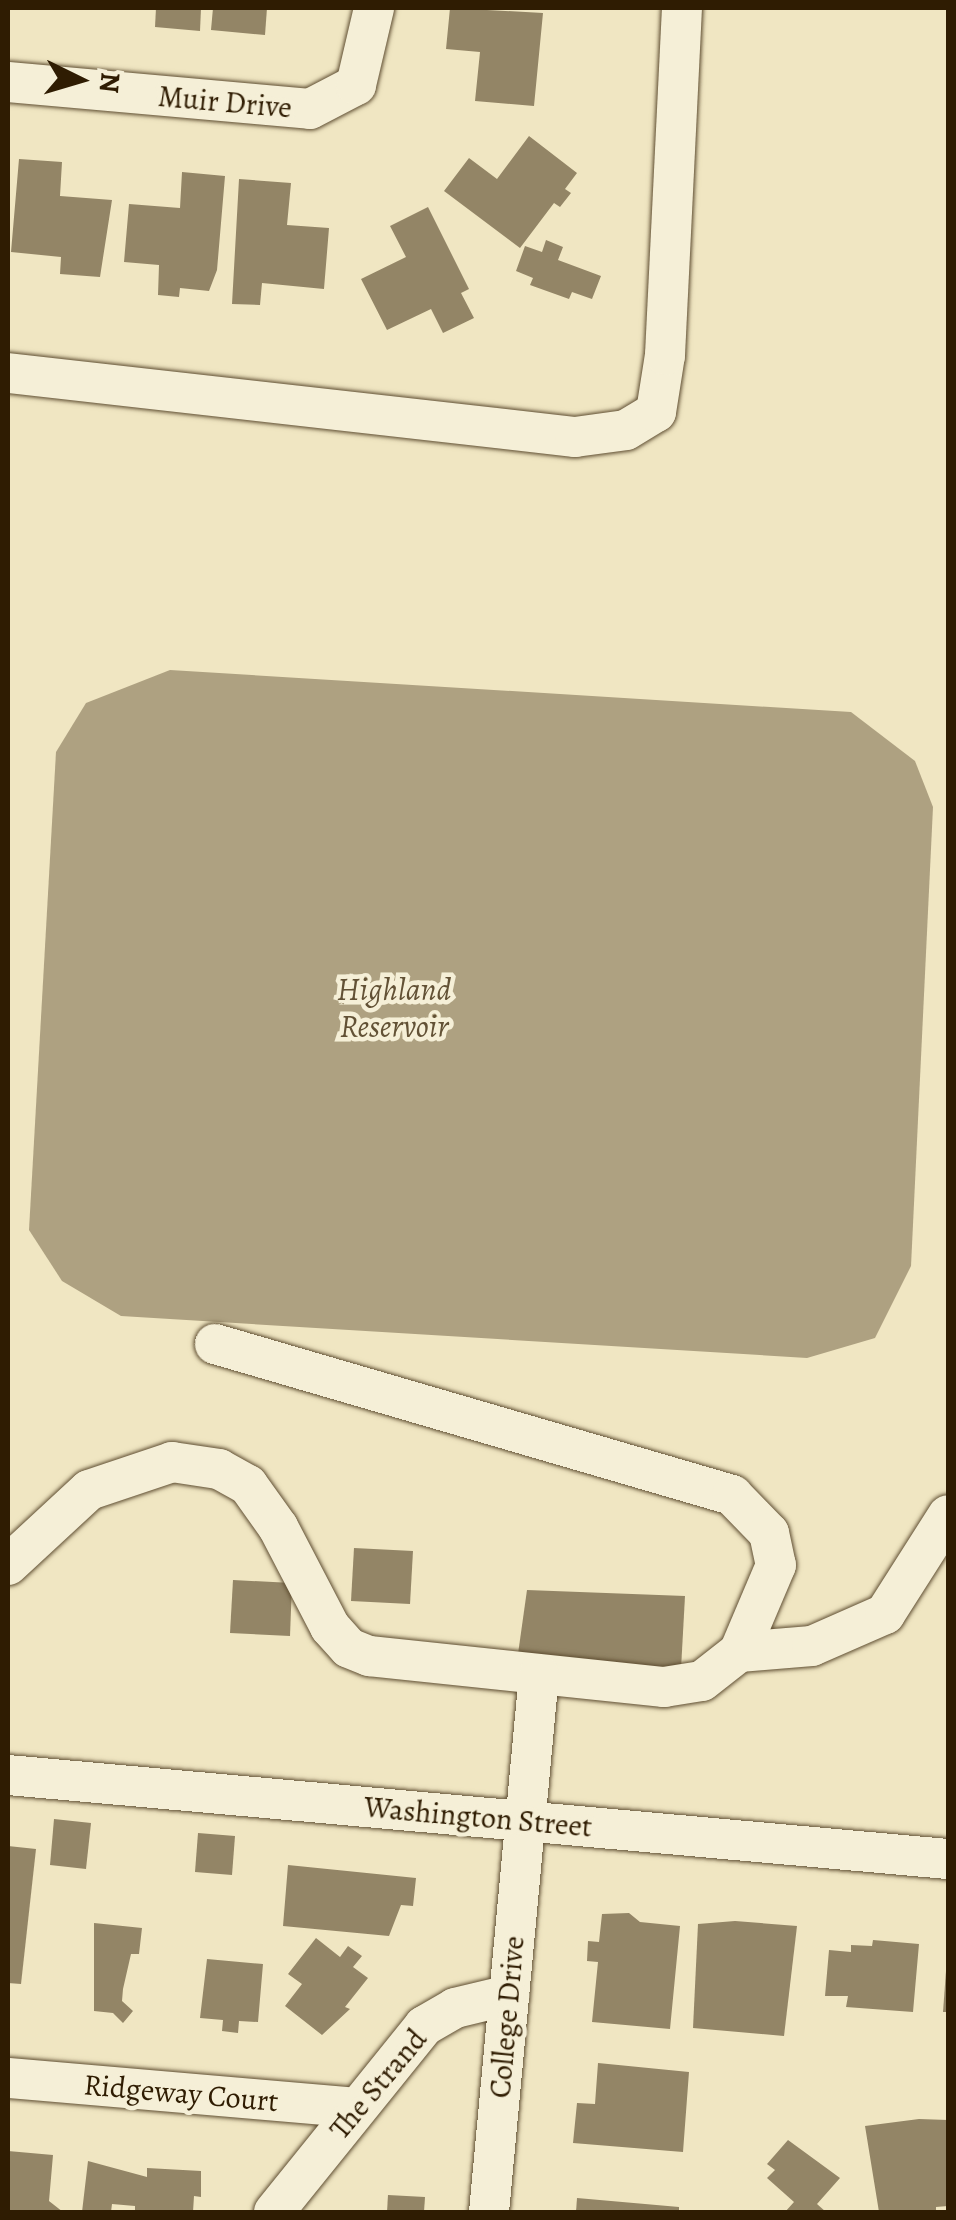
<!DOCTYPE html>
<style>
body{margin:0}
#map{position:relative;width:956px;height:2220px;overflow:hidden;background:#f0e6c2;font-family:Alegreya,serif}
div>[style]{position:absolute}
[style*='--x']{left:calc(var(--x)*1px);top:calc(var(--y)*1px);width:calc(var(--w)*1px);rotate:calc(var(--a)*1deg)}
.water>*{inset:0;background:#aea181}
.building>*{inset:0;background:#938566}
.roads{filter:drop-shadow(0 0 2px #5f4e32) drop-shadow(0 0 2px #5f4e32)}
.minor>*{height:40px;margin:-20px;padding:0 20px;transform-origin:20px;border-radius:20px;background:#f5efd7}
span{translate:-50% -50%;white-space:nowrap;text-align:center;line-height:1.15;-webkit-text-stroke:9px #f5efd7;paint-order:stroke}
.street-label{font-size:30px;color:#2f1c02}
.water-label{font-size:32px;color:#625135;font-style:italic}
.frame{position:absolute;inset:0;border:10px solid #2f1c02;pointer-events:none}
.north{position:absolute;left:30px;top:30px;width:100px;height:100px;-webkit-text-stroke:8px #f5efd7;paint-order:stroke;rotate:95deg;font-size:28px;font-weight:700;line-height:40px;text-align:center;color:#2f1c02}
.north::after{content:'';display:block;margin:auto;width:35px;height:45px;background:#2f1c02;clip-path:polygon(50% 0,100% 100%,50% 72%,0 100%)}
</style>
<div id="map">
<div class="water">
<i style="clip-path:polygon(170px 670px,851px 712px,915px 761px,933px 807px,911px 1266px,875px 1338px,807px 1358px,121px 1316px,62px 1281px,29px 1230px,56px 752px,86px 703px)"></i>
</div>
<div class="building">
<i style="clip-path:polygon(156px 8px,201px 8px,200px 31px,155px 27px)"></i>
<i style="clip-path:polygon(213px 8px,267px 8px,265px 35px,211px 30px)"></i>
<i style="clip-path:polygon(450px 8px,543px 13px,534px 106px,475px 101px,480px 52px,446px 49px)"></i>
<i style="clip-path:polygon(529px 136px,577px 173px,565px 189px,571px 193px,560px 207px,554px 203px,520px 248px,444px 191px,469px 158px,497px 179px)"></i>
<i style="clip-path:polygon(19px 159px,62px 162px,60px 196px,112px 200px,100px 277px,60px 274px,61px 257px,11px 252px)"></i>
<i style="clip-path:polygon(182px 172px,225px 176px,217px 270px,209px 291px,180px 288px,179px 297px,158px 295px,159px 265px,124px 262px,129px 204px,180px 208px)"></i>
<i style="clip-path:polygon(239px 179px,291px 183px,287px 225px,329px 228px,324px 289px,262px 283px,260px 305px,232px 304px)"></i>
<i style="clip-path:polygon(428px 207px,469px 289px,461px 293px,474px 318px,443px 333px,431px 309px,387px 330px,361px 279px,406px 257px,390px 226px)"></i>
<i style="clip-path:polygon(546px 240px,563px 247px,558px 260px,601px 276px,592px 299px,572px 292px,569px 299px,530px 285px,533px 278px,516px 271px,525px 246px,542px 252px)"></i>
<i style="clip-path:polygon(354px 1548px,413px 1551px,410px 1604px,351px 1601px)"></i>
<i style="clip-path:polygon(233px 1580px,292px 1583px,290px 1636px,230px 1633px)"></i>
<i style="clip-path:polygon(527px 1590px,685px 1596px,681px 1669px,517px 1661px)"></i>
<i style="clip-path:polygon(54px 1819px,91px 1823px,86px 1869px,50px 1865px)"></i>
<i style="clip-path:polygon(198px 1833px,235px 1836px,232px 1875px,195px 1872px)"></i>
<i style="clip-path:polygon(8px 1846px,36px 1849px,21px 1984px,8px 1983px)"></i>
<i style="clip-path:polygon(288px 1865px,416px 1878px,413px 1906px,401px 1905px,389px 1936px,283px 1926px)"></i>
<i style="clip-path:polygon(629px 1913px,640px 1922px,680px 1926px,670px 2029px,592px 2022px,598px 1962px,587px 1961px,588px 1941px,599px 1942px,602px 1914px)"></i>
<i style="clip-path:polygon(735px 1921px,797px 1926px,784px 2036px,693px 2028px,698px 1924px)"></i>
<i style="clip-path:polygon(94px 1923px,142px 1928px,139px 1954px,131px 1954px,123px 1989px,122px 2001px,133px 2011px,123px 2023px,113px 2013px,94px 2011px)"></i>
<i style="clip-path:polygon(316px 1938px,340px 1957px,348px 1946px,362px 1956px,353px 1967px,368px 1978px,345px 2007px,350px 2009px,322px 2035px,285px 2006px,302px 1984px,288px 1974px)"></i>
<i style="clip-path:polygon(873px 1940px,919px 1944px,913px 2012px,846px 2007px,848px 1996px,825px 1996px,829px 1950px,851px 1952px,851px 1945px,872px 1946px)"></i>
<i style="clip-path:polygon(207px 1959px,263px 1964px,258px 2022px,239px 2021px,238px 2033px,222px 2031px,223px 2020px,200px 2018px)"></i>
<i style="clip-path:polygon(946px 1971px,948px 1971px,948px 2012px,943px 2012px)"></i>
<i style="clip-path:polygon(598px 2063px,689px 2072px,683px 2152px,573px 2143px,577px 2103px,595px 2104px)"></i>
<i style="clip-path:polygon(919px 2119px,948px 2120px,948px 2206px,936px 2207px,936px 2212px,879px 2212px,865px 2126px)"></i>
<i style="clip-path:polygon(788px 2140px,840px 2178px,817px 2204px,826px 2212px,785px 2212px,794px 2202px,767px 2178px,775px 2170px,767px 2164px)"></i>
<i style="clip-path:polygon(8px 2151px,53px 2155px,49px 2201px,63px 2212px,8px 2212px)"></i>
<i style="clip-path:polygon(88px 2161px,147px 2177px,147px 2168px,201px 2171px,201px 2197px,194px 2196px,193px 2212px,135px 2212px,135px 2206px,112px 2204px,111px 2212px,82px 2212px)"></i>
<i style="clip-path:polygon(388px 2195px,425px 2197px,424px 2212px,387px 2212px)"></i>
<i style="clip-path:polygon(577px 2198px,679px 2207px,679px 2212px,576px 2212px)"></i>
</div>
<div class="roads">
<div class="minor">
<i style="--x:8;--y:82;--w:303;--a:5.1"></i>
<i style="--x:310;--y:109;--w:52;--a:-27.6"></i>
<i style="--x:356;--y:85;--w:79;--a:-76.8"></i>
<i style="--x:8;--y:373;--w:571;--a:6.44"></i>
<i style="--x:575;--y:437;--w:51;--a:-7.8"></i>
<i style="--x:626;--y:430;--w:35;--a:-31"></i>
<i style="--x:656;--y:412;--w:58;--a:-81"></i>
<i style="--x:665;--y:355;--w:347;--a:-87.2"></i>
<i style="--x:215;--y:1344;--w:539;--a:16.28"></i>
<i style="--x:732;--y:1495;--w:53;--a:45.8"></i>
<i style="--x:769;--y:1533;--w:33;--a:78"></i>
<i style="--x:776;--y:1565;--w:95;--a:113"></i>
<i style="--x:739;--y:1652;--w:73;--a:-4.7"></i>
<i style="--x:812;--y:1646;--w:80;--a:-23.7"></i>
<i style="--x:885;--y:1614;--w:117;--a:-57.5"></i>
<i style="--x:8;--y:1565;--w:110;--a:-42.8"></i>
<i style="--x:89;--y:1490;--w:88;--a:-18.6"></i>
<i style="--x:172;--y:1462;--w:48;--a:8.5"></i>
<i style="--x:219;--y:1469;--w:33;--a:29"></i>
<i style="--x:248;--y:1485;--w:52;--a:54.5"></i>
<i style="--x:278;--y:1527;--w:113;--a:62.5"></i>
<i style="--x:330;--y:1627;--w:28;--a:48"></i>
<i style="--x:349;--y:1648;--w:22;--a:22"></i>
<i style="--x:369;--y:1656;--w:297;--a:6"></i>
<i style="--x:664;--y:1687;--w:38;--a:-9"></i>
<i style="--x:702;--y:1681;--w:47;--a:-38.1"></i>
<i style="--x:8;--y:1775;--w:944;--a:5.11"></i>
<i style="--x:8;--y:2078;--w:348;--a:4.9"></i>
<i style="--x:274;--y:2212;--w:239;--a:-51.1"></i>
<i style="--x:424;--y:2026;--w:36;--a:-30"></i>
<i style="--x:455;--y:2008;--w:56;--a:-13.5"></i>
<i style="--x:489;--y:2212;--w:540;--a:-84.69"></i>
</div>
</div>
<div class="street-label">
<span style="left:225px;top:102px;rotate:5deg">Muir Drive</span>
<span style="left:478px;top:1817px;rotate:5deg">Washington Street</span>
<span style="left:507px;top:2017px;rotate:-85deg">College Drive</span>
<span style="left:378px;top:2084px;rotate:-50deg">The Strand</span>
<span style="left:181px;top:2093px;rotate:5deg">Ridgeway Court</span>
</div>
<div class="water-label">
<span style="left:394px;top:1008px">Highland<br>Reservoir</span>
</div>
<div class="frame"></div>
<div class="north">N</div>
</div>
